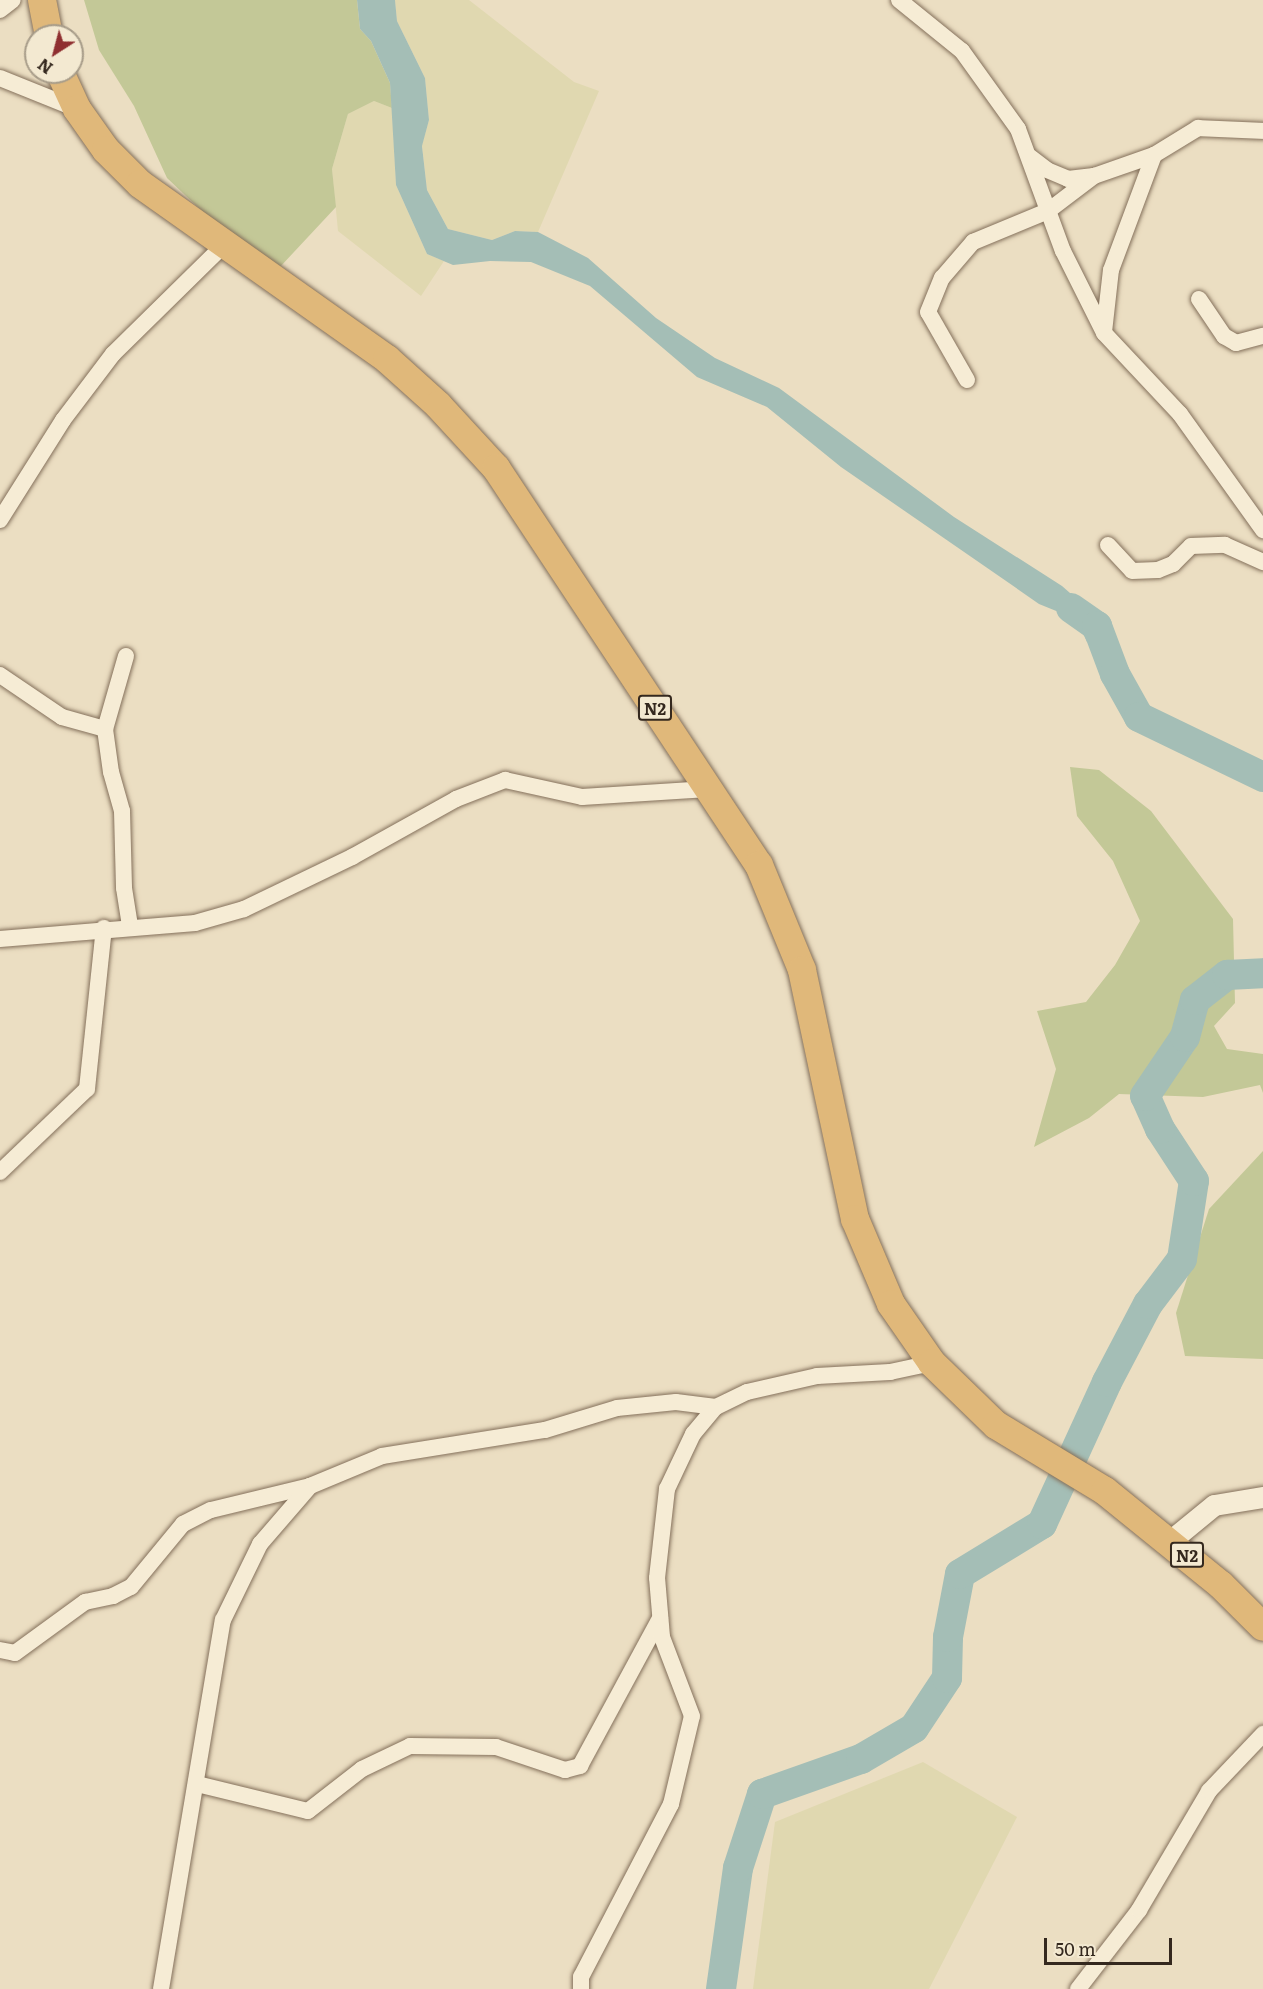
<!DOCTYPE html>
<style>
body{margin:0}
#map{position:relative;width:1263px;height:1989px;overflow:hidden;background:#ebdec2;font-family:Literata,serif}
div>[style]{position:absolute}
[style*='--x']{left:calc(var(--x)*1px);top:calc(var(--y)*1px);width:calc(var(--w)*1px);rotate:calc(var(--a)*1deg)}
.farmland>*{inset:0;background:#e0d8b0}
.green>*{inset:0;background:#c3c897}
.water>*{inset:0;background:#a4beb6}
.river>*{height:30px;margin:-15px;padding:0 15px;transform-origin:15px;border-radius:15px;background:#a4beb6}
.roads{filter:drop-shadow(0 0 2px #84705b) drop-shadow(0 0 2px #84705b)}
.minor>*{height:16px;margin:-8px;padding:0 8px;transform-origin:8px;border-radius:8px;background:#f6ecd5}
.tertiary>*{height:21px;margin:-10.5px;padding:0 10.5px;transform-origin:10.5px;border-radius:10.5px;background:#f6ecd5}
.trunk>*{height:28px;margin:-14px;padding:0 14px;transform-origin:14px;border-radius:14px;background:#e0b87a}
span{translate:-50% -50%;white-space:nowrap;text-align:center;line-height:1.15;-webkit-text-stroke:5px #f3e9d1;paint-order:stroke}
.shield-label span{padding:2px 4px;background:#f3e9d1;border:2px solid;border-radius:4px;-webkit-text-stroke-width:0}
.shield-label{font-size:16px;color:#34281e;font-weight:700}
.north{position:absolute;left:24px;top:24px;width:60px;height:60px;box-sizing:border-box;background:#f3e9d1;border:2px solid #a79c89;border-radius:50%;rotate:216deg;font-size:16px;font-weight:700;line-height:24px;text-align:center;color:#34281e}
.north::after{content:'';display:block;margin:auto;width:21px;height:27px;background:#8f2f30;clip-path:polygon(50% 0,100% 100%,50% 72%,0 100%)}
.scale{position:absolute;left:1044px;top:1938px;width:128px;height:27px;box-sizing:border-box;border:3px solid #34281e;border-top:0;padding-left:8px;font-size:18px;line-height:21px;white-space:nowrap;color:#34281e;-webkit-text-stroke:4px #f3e9d1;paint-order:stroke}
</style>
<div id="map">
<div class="farmland">
<i style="clip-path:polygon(395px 0,469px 0,574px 82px,599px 91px,538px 232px,515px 231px,492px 240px,448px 229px,427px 190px,422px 145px,429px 120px,425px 78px,397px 21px)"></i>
<i style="clip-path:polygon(374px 101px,392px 108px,396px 185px,427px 254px,444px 261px,421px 296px,338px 231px,332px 169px,348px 114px)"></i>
<i style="clip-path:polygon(923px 1762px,1017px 1817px,929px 1989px,753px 1989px,775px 1822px)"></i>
</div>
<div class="green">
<i style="clip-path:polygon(84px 0,357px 0,360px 29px,371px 41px,390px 83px,392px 108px,374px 101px,348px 114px,332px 169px,336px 207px,280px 267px,203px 212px,167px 178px,134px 106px,99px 50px)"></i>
<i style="clip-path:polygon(1070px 767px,1099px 770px,1151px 811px,1233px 919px,1235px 1003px,1214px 1026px,1227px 1049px,1263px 1054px,1263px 1093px,1260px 1085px,1203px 1097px,1119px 1094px,1089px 1118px,1034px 1147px,1056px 1069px,1037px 1011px,1086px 1002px,1115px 965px,1140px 921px,1113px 861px,1077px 816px)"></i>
<i style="clip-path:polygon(1263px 1151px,1263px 1359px,1185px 1356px,1176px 1313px,1209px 1209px)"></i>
</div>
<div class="water">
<i style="clip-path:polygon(357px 0,395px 0,397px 21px,425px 78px,429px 120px,422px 146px,427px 190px,448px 229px,492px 240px,515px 231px,538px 232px,588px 258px,656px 318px,715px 358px,779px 388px,954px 517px,1062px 586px,1110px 628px,1087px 642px,1076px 619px,1039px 604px,1009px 583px,841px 467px,767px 407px,697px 377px,590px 286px,531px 262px,490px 261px,453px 265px,427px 254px,396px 185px,390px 83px,371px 41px,360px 29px)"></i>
</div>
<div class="river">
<i style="--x:1071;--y:608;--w:32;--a:35"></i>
<i style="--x:1097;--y:626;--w:51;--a:69.4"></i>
<i style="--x:1115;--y:674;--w:49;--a:60.8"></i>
<i style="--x:1139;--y:717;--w:138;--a:25.8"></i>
<i style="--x:721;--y:1989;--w:122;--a:-82"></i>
<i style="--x:738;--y:1868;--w:78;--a:-72"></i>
<i style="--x:762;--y:1794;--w:105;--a:-19.5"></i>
<i style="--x:861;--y:1759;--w:61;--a:-30.3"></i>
<i style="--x:914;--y:1728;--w:60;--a:-56.6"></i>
<i style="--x:947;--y:1678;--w:41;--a:-88.6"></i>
<i style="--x:948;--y:1637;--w:64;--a:-79.2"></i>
<i style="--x:960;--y:1574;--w:96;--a:-31.4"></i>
<i style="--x:1042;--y:1524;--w:156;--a:-65.4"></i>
<i style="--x:1107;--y:1382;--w:88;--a:-62.3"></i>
<i style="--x:1148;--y:1304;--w:56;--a:-52.9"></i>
<i style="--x:1182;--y:1259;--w:79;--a:-81.3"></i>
<i style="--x:1194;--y:1181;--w:62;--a:-123.2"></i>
<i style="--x:1160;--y:1129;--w:36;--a:-114"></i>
<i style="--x:1145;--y:1096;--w:71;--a:-55.9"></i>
<i style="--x:1185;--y:1037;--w:38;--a:-75"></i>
<i style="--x:1195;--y:1000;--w:41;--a:-38"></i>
<i style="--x:1227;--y:975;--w:36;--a:-3"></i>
</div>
<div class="roads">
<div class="minor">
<i style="--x:899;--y:0;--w:81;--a:39"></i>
<i style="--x:962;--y:51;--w:96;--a:54.3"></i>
<i style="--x:1018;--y:129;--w:130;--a:69.8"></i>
<i style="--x:1063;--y:251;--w:92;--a:63.4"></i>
<i style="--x:1104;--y:333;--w:111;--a:46.8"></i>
<i style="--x:1180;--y:414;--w:143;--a:54.4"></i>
<i style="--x:0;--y:10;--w:16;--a:-38"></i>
<i style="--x:0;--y:78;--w:83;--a:21.9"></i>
<i style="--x:1030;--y:157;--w:21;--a:37"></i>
<i style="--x:1047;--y:170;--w:23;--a:23"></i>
<i style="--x:1068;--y:179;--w:26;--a:-7"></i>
<i style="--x:1094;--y:176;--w:64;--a:-19.3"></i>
<i style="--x:1154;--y:155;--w:52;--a:-31.5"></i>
<i style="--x:1198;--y:128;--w:65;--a:2.6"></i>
<i style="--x:1199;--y:299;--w:45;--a:56"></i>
<i style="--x:1224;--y:336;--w:14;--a:30"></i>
<i style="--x:1236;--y:343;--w:28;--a:-15"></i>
<i style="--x:1104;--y:332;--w:62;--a:-83.6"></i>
<i style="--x:1111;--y:270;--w:123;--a:-69.5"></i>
<i style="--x:967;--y:380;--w:78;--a:-119.8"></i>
<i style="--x:928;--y:312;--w:37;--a:-68"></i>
<i style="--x:942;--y:278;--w:48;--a:-49.3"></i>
<i style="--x:973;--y:242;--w:81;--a:-22.5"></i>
<i style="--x:1048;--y:211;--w:58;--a:-37.3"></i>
<i style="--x:0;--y:520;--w:118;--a:-57.8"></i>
<i style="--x:63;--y:420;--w:83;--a:-52.9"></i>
<i style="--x:113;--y:354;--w:154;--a:-44.5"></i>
<i style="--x:1108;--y:545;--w:35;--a:47"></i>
<i style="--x:1132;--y:571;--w:26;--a:-2"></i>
<i style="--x:1158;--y:570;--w:16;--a:-22"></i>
<i style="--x:1173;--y:564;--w:25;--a:-45"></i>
<i style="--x:1191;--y:546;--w:34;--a:-2"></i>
<i style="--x:1225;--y:545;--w:42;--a:24.1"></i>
<i style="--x:126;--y:656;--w:76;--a:106"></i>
<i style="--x:105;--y:729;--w:43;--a:82.1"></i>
<i style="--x:111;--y:772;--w:41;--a:74.2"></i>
<i style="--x:122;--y:811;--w:77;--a:88.5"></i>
<i style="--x:124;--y:888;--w:39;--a:81"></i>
<i style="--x:0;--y:675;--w:75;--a:34.1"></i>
<i style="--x:62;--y:717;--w:45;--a:15.6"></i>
<i style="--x:0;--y:939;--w:196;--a:-4.7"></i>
<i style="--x:195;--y:923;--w:51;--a:-15.9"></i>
<i style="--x:244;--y:909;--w:120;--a:-25.7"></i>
<i style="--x:352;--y:857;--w:119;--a:-29.1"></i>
<i style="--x:456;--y:799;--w:53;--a:-21.2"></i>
<i style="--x:505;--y:780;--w:79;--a:12.4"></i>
<i style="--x:582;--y:797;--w:126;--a:-3.6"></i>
<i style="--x:0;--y:1172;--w:120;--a:-43.7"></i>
<i style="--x:87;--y:1089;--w:162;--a:-84"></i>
<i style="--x:0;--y:1650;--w:15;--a:11"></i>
<i style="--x:15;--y:1653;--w:87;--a:-36.1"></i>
<i style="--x:85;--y:1602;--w:29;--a:-12"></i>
<i style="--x:113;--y:1596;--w:20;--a:-27"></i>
<i style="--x:131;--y:1587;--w:82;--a:-50.5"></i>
<i style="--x:183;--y:1524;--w:31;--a:-27"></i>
<i style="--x:211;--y:1510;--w:102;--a:-13.6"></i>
<i style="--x:310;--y:1486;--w:78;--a:-22.6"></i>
<i style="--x:382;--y:1456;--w:165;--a:-9.1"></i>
<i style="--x:545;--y:1430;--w:75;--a:-17"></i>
<i style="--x:617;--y:1408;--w:59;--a:-5.8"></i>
<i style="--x:676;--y:1402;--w:40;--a:7.1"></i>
<i style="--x:197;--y:1784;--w:114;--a:13.7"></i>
<i style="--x:308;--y:1811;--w:68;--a:-37.9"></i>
<i style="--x:362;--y:1769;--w:53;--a:-25.6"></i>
<i style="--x:410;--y:1746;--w:86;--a:0.7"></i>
<i style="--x:496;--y:1747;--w:73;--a:18.4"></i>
<i style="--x:565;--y:1770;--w:16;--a:-15"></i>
<i style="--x:580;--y:1766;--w:168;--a:-61.6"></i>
<i style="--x:161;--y:1989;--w:374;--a:-80.5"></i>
<i style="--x:223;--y:1620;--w:85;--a:-64"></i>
<i style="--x:260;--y:1544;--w:77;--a:-49.2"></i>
<i style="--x:581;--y:1989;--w:12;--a:-90"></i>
<i style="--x:581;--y:1977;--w:195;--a:-62.5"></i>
<i style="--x:671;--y:1804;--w:90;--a:-76.6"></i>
<i style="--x:692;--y:1716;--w:85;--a:-110.8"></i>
<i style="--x:662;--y:1637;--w:59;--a:-94.8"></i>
<i style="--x:657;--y:1578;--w:90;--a:-83.6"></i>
<i style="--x:667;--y:1489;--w:61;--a:-64.7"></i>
<i style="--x:693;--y:1434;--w:35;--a:-50"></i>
<i style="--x:716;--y:1407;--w:34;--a:-26"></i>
<i style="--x:747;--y:1392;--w:72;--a:-12.9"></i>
<i style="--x:817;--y:1376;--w:73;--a:-3.1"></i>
<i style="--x:890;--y:1372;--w:43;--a:-12.1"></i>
<i style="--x:1078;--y:1989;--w:100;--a:-52.3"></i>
<i style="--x:1139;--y:1910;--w:138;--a:-59.5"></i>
<i style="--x:1209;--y:1791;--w:79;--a:-46.5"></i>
</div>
<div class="tertiary">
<i style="--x:1170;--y:1541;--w:57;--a:-39.3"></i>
<i style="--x:1214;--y:1505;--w:50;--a:-9.3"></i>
</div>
<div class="trunk">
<i style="--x:42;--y:0;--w:37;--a:79"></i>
<i style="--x:60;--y:72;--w:41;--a:65.3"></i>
<i style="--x:77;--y:109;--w:50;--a:54.7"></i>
<i style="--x:106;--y:150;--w:48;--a:45"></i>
<i style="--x:140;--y:184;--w:303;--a:35.3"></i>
<i style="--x:387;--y:359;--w:69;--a:42"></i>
<i style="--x:438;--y:405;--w:86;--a:47.4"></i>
<i style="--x:496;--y:468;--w:476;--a:56.5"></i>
<i style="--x:759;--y:865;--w:113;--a:67.7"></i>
<i style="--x:802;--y:970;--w:255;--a:78"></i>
<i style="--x:855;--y:1219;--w:92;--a:67"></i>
<i style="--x:891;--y:1304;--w:72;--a:55.2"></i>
<i style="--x:932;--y:1363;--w:89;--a:44.1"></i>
<i style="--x:996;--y:1425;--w:127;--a:31.2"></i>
<i style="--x:1105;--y:1491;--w:149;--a:39"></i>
<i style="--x:1221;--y:1585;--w:59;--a:45"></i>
</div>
</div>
<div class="shield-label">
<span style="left:655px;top:708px">N2</span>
<span style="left:1187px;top:1555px">N2</span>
</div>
<div class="north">N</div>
<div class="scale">50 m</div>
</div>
